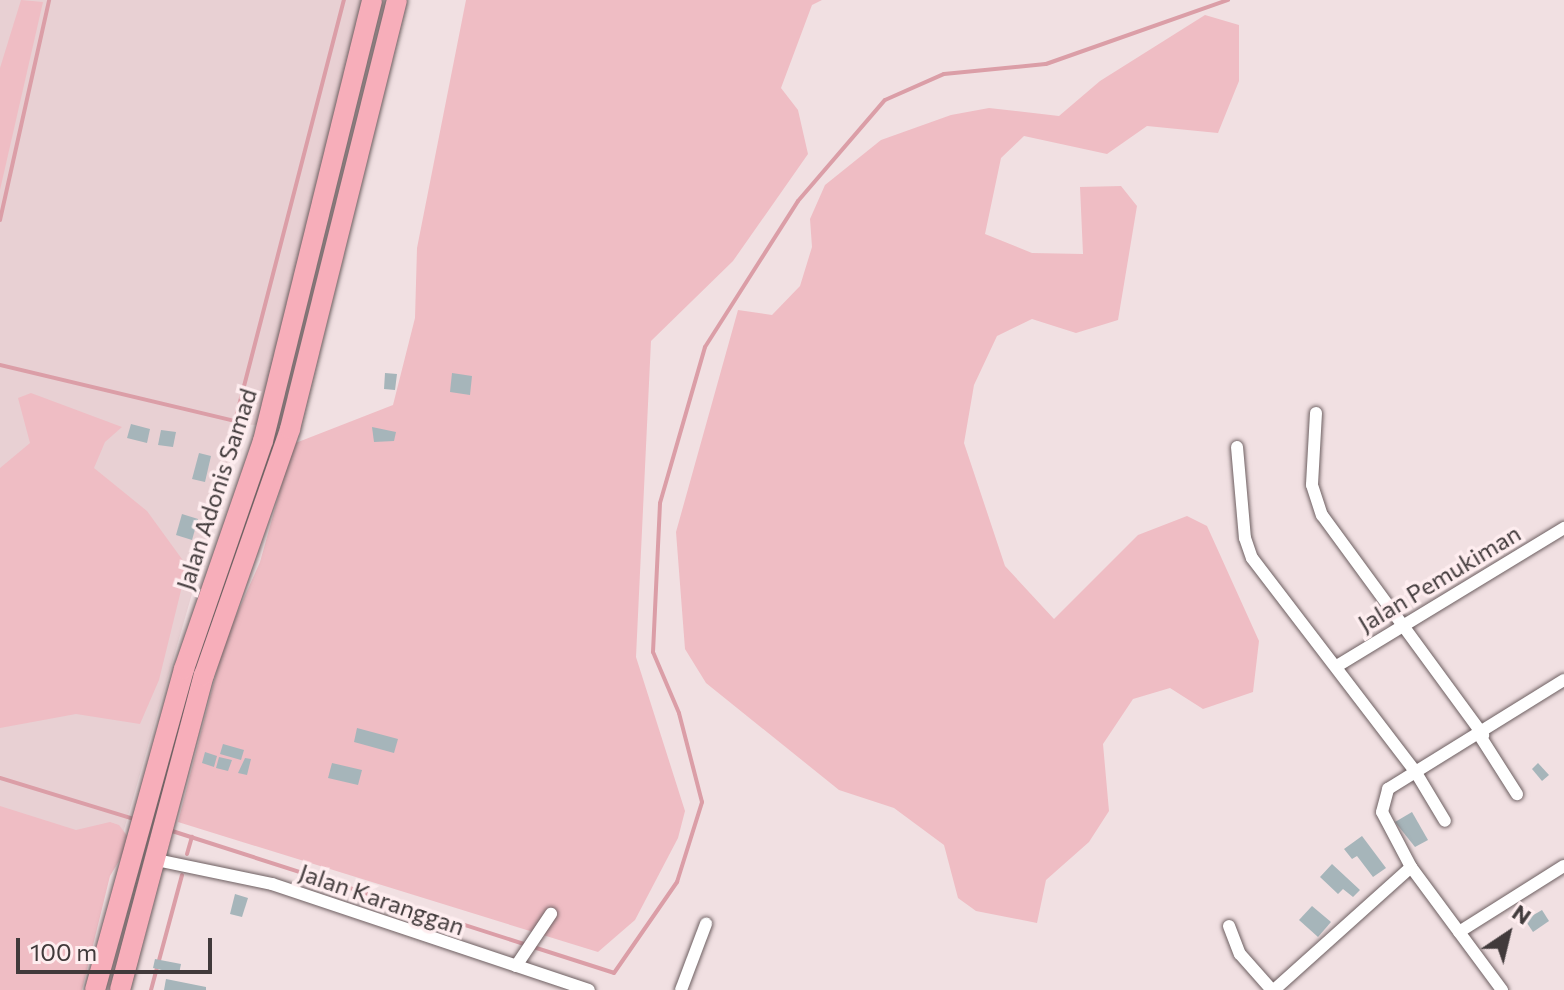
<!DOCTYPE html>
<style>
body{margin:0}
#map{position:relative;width:1564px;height:990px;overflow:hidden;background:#f1e0e2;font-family:Commissioner,sans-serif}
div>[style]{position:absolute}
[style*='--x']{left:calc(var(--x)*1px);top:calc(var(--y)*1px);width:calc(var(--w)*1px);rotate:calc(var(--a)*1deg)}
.built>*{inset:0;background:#e8d0d3}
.green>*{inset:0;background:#efbdc4}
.stream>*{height:4px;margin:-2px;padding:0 2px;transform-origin:2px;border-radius:2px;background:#db9ea7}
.building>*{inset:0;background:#a6b5ba}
.roads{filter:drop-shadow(0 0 2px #6d5f61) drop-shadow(0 0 2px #6d5f61)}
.minor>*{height:12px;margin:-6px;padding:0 6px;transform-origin:6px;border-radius:6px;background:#fff}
.trunk>*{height:20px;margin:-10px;padding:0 10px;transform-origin:10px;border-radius:10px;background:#f7aeba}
span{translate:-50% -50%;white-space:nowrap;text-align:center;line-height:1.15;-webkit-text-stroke:7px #feedef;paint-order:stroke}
.street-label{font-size:24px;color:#413a3b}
.north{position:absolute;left:1468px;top:894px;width:80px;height:80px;-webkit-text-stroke:6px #feedef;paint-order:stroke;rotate:35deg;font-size:22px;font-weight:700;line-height:32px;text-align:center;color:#413a3b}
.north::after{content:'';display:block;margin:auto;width:28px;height:36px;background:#413a3b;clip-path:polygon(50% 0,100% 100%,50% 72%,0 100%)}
.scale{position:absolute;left:16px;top:938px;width:196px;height:36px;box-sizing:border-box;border:4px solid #413a3b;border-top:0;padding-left:10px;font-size:24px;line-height:28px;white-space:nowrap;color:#413a3b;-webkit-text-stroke:6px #feedef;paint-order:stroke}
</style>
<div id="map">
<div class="built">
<i style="clip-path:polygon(0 0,364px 0,258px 425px,241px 424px,121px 840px,0 990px)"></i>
</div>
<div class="green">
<i style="clip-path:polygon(21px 0,43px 2px,0 190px,0 68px)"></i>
<i style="clip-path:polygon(466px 0,822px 0,812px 5px,781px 88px,798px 110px,808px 154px,733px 261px,651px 341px,636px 657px,685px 811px,678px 838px,635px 920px,598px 952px,178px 822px,224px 643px,260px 562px,293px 444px,393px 405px,415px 318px,417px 248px)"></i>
<i style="clip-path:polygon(1205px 15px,1239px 25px,1239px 81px,1218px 133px,1147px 126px,1107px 154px,1024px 136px,1001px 158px,985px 234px,1032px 253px,1083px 254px,1080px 187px,1121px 186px,1137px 206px,1118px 320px,1076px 333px,1032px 319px,997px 336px,974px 385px,964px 443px,1005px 566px,1054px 619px,1138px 535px,1187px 516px,1207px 526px,1259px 641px,1253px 692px,1203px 709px,1170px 688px,1133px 699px,1103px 744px,1109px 811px,1089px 842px,1046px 880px,1037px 923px,976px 911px,958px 898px,944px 845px,894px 808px,839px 790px,706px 683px,685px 649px,676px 532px,738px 310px,772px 315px,800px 286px,812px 247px,810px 219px,825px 185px,881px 140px,951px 115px,989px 108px,1059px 116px,1100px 81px)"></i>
<i style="clip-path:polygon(31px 393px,122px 427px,105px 442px,94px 468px,147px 511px,187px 566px,159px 680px,140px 724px,76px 714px,0 728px,0 468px,30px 443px,18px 398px)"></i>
<i style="clip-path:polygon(0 806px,76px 830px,110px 822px,119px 825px,131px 841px,110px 876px,82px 990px,0 990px)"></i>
</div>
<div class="stream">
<i style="--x:0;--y:220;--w:225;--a:-77.4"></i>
<i style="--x:0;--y:365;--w:242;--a:13.4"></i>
<i style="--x:235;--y:421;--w:435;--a:-75.5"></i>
<i style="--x:0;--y:778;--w:143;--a:17"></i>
<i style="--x:169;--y:830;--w:467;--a:17.8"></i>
<i style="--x:614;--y:973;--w:111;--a:-55.3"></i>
<i style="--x:677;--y:882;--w:84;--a:-72.6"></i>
<i style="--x:702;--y:802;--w:92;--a:-104.5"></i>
<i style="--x:679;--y:713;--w:66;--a:-113.1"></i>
<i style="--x:653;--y:652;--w:149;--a:-87.3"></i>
<i style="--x:660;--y:503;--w:162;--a:-73.9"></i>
<i style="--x:705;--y:347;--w:173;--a:-57.5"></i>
<i style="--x:798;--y:201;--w:133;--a:-49.3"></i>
<i style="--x:885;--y:100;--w:64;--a:-23.8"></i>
<i style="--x:944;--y:74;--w:102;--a:-5.6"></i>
<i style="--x:1046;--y:64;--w:193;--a:-19.4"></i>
<i style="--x:187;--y:854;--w:18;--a:-74"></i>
<i style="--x:151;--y:990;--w:119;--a:-74.9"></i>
</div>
<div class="building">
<i style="clip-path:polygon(385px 373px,397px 374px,395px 390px,384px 389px)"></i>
<i style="clip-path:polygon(452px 373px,472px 376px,470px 395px,450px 392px)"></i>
<i style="clip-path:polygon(131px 424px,150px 429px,147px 443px,127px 438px)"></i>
<i style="clip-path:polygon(372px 427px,396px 432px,394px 441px,374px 442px)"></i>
<i style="clip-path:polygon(161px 430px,176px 432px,173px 447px,158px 445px)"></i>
<i style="clip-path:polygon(199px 453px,211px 456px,205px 482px,192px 479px)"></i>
<i style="clip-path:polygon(182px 514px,198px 519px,192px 540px,176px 535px)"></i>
<i style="clip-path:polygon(357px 728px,398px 739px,394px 753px,354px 742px)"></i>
<i style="clip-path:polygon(223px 744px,244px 750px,241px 760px,220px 754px)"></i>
<i style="clip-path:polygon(205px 752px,217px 756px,214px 767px,202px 763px)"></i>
<i style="clip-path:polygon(219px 757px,232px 760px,228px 771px,216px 768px)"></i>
<i style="clip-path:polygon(245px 758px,251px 759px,247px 775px,238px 773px)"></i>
<i style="clip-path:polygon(332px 763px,362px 770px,358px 785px,328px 778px)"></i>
<i style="clip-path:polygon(1538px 763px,1549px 775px,1542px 781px,1532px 769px)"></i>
<i style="clip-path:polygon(1412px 812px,1428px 840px,1415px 847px,1395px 822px)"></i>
<i style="clip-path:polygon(1362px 836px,1386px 868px,1373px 877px,1357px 856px,1352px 859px,1344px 849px)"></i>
<i style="clip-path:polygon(1332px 864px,1360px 890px,1353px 897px,1343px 889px,1338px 894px,1320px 877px)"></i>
<i style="clip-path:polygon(235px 894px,248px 898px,242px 917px,230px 914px)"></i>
<i style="clip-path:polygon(1312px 906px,1331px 922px,1318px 937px,1299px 920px)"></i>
<i style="clip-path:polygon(1542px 910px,1549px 921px,1533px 932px,1525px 920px)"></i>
<i style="clip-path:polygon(155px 959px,181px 964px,179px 974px,153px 968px)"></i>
<i style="clip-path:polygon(166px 979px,206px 987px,206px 990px,164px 990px)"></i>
</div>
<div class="roads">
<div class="minor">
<i style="--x:1316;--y:413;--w:72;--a:93.2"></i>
<i style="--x:1312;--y:485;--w:32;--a:72"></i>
<i style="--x:1322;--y:515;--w:273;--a:53.8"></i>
<i style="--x:1237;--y:447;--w:91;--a:85"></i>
<i style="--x:1245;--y:538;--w:21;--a:71"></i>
<i style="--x:1252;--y:558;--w:268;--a:52.6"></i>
<i style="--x:1415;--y:771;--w:58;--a:59"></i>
<i style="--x:1337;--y:666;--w:266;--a:-31.3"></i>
<i style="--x:1480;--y:736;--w:69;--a:57.5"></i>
<i style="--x:157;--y:860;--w:117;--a:11.8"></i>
<i style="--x:272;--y:884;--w:334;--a:18.5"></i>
<i style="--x:1411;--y:867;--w:62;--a:-117.8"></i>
<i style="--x:1382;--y:812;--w:24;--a:-75"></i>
<i style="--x:1388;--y:789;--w:207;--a:-31.8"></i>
<i style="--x:1229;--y:926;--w:30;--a:69"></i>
<i style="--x:1240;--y:954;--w:48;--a:48.4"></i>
<i style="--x:1459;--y:932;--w:124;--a:-32.2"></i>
<i style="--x:516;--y:966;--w:63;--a:-56.1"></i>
<i style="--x:681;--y:990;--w:71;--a:-69.3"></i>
<i style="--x:1274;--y:990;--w:184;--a:-41.9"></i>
<i style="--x:1411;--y:867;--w:153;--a:53.5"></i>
</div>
<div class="trunk">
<i style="--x:95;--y:990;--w:333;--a:-74.5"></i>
<i style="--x:184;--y:669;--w:241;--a:-70.9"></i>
<i style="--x:263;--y:441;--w:454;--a:-76.1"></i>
<i style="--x:120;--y:990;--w:326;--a:-75.1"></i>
<i style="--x:204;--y:675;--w:261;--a:-70.7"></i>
<i style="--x:290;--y:429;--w:442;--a:-76"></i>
</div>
</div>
<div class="street-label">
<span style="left:216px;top:489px;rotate:-72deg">Jalan Adonis Samad</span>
<span style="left:1439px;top:578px;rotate:-31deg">Jalan Pemukiman</span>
<span style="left:382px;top:899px;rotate:19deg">Jalan Karanggan</span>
</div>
<div class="north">N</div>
<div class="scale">100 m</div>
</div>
